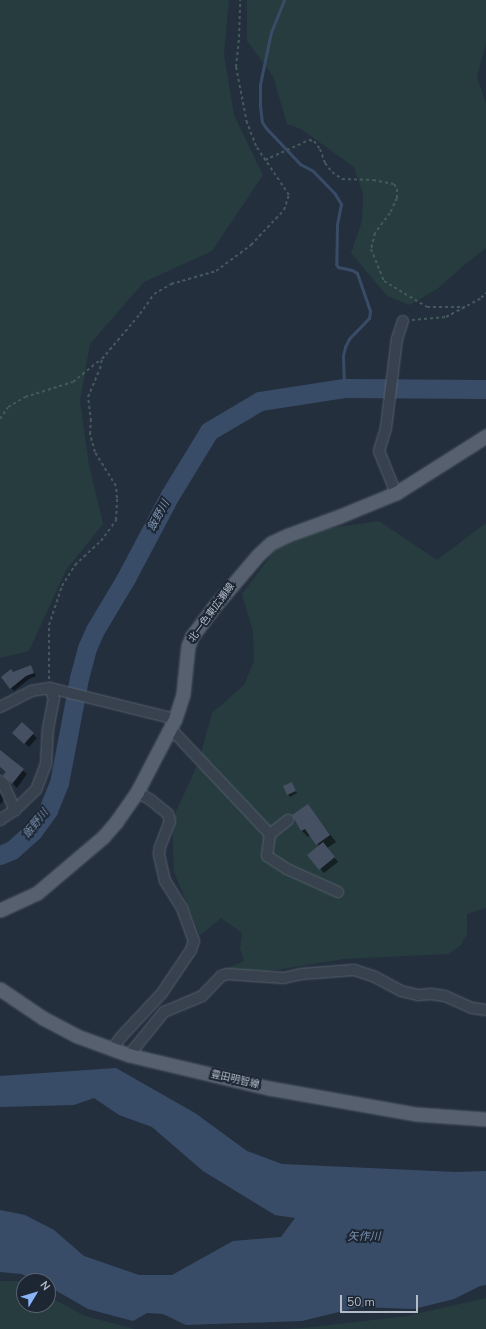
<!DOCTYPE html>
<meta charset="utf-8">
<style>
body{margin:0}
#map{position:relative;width:486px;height:1329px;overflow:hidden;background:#242f3e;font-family:"Nunito Sans","Noto Sans JP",sans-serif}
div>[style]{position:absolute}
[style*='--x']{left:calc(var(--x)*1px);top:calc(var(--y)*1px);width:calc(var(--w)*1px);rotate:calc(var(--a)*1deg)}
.green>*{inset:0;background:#263c3f}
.water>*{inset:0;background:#394c67}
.shadow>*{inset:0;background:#0007}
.stream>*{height:3px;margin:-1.5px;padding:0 1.5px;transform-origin:1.5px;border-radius:1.5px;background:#394c67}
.river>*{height:19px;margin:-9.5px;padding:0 9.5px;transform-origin:9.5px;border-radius:9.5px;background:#394c67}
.building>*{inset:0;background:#455162}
.path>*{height:2px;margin-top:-1px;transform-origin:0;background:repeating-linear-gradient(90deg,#44595c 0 3px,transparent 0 6px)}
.roads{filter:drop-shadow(0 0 1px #565f6c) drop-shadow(0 0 1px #565f6c)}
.minor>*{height:10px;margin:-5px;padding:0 5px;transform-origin:5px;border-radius:5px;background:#38414e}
.major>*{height:13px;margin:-6.5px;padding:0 6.5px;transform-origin:6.5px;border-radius:6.5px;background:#56606e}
span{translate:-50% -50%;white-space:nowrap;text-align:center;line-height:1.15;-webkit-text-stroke:4px #1d2633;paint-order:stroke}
.street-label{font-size:10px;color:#b4bcc9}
.water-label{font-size:11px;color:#7c92b1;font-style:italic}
.north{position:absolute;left:16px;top:1273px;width:40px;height:40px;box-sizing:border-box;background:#1d2633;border:1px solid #59626f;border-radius:50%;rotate:52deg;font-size:11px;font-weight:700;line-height:16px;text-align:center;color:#b4bcc9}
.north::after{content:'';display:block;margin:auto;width:14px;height:18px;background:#8ab4f8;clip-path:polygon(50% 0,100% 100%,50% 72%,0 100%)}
.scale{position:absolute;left:340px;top:1295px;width:78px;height:18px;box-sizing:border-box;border:2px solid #b4bcc9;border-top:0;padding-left:5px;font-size:12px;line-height:14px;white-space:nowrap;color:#b4bcc9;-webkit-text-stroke:3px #1d2633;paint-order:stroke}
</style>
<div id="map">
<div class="green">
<i style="clip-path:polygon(0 0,229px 0,224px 54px,234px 115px,263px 175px,212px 251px,144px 282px,90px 344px,80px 401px,89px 465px,103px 524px,66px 570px,29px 651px,0 658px)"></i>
<i style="clip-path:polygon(247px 0,486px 0,486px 43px,477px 77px,486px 103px,486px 248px,468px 262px,437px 289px,410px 305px,387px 296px,351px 253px,362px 221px,363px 194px,354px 167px,301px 129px,287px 124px,273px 76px,247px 41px)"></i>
<i style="clip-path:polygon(379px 521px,437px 560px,486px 523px,486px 908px,467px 914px,467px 934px,461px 945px,448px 954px,344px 959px,270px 971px,225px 969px,244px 961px,240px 948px,242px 933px,221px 918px,200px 935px,174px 872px,172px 820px,198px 764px,212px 713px,244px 685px,254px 661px,253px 632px,242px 594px,275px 550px,324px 529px)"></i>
<i style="clip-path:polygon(0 1281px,19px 1281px,24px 1284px,24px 1305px,48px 1305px,48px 1296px,85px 1316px,135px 1329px,0 1329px)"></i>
<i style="clip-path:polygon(486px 1298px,486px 1329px,284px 1329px,303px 1328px,407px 1316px)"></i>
</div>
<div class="water">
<i style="clip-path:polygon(116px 1068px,195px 1113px,247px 1151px,282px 1164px,456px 1172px,486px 1171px,486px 1285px,480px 1286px,454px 1299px,414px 1309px,359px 1307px,302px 1321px,186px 1325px,163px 1314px,147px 1313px,133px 1321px,88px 1309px,48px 1286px,48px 1281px,39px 1281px,21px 1274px,0 1272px,0 1210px,25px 1215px,54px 1230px,84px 1256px,139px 1275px,172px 1275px,233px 1241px,281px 1237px,295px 1218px,275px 1215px,203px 1171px,152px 1127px,119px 1115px,94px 1098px,74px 1105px,0 1107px,0 1076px)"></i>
</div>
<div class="shadow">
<i style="clip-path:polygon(30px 666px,36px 676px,29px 679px,14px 691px,11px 688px,14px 673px)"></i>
<i style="clip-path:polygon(22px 724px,37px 738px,29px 747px,14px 733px)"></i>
<i style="clip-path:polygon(0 752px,27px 774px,17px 788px,5px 775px,7px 772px,0 767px)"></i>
<i style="clip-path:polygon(293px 785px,297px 793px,290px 797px,284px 787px)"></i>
<i style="clip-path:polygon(0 793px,4px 799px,1px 804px,0 803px)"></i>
<i style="clip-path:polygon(307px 805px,336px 842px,327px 848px,338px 862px,324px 873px,309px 855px,319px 846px,311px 835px,308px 837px,302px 831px,293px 816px)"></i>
</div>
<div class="stream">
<i style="--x:284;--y:0;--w:35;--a:112"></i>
<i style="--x:271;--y:32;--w:53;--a:101.9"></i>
<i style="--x:260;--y:84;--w:22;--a:90"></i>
<i style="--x:260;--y:106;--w:16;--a:83"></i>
<i style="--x:262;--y:122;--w:7;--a:56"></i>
<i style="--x:266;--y:128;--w:50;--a:46.6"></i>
<i style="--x:300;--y:164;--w:15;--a:28"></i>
<i style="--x:313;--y:171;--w:32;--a:46"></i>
<i style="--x:335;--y:194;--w:12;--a:59"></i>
<i style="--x:341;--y:204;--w:21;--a:101"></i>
<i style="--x:337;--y:225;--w:39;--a:91"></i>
<i style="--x:336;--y:264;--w:4;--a:56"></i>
<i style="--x:338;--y:267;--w:14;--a:12"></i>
<i style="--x:352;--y:270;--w:6;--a:31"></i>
<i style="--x:357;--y:273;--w:40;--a:71.1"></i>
<i style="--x:370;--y:311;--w:7;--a:98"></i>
<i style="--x:369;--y:318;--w:29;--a:134"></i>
<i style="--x:349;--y:339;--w:9;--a:117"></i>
<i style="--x:345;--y:347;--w:9;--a:103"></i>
<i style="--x:343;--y:356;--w:32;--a:88"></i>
</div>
<div class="river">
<i style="--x:0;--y:855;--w:13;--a:-23"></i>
<i style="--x:12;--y:850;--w:28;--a:-42"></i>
<i style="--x:33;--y:831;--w:26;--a:-54"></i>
<i style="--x:48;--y:810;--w:29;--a:-68"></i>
<i style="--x:59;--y:783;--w:107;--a:-79.2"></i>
<i style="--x:79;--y:678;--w:31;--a:-75"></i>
<i style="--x:87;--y:648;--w:20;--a:-66"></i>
<i style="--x:95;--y:630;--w:61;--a:-59.2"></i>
<i style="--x:126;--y:578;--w:94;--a:-62.1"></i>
<i style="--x:170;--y:495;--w:75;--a:-58.6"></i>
<i style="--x:209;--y:431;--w:59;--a:-30.5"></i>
<i style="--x:260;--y:401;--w:85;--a:-8.8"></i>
<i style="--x:344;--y:388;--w:142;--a:0.4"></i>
</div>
<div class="building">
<i style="clip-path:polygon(31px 665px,34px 673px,26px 676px,10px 689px,1px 677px,11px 669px,13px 672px)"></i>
<i style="clip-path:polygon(22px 722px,34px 733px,24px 744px,12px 733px)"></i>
<i style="clip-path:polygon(0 750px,24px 769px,12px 784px,3px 775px,6px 772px,0 767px)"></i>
<i style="clip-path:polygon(292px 782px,296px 791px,287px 795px,283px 786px)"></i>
<i style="clip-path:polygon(308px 804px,330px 835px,316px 845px,305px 829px,301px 831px,292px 815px)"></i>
<i style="clip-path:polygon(323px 842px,335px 857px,319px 870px,307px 855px)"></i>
</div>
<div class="path">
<i style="--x:265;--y:160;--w:48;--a:-24.4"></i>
<i style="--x:309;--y:140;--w:5;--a:11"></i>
<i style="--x:314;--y:141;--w:10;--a:53"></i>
<i style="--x:320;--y:149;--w:15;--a:70"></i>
<i style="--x:325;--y:163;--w:11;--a:52"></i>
<i style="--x:332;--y:172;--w:12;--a:35"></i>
<i style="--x:342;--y:179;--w:31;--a:2"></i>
<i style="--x:373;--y:180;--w:21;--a:11"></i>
<i style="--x:394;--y:184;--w:6;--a:59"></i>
<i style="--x:397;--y:189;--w:9;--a:90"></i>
<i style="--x:397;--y:198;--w:17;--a:115"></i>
<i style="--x:390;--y:213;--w:25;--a:127"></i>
<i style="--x:375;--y:233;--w:16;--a:104"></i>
<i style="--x:371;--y:249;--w:35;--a:68"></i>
<i style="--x:384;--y:281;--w:50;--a:31.2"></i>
<i style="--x:427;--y:307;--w:38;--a:0"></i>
<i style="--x:412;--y:320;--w:34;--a:-5"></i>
<i style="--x:446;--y:317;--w:40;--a:-28"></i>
<i style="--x:481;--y:298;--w:7;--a:-45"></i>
<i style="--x:0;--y:419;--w:14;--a:-56"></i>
<i style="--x:8;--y:407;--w:20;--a:-30"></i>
<i style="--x:25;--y:397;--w:50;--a:-17.4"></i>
<i style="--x:73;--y:382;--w:36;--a:-39"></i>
<i style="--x:49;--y:679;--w:54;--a:-90"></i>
<i style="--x:49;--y:625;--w:41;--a:-71.6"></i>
<i style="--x:62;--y:586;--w:25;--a:-58"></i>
<i style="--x:75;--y:565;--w:35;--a:-43"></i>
<i style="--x:101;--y:541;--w:26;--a:-54"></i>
<i style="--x:116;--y:520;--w:22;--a:-87"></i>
<i style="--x:117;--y:498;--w:12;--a:-95"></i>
<i style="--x:116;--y:486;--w:40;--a:-122"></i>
<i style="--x:95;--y:452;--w:19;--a:-106"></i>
<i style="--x:90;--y:434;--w:13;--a:-86"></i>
<i style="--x:91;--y:421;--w:24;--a:-97"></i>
<i style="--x:88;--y:397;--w:30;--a:-67"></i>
<i style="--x:100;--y:369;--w:10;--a:-79"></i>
<i style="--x:102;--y:359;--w:59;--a:-49.8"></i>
<i style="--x:140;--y:314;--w:24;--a:-55"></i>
<i style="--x:154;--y:294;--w:20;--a:-30"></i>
<i style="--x:171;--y:284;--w:47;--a:-16.1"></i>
<i style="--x:216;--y:271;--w:44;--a:-36.6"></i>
<i style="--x:251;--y:245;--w:48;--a:-46.7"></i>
<i style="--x:284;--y:210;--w:16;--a:-72"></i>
<i style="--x:289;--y:195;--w:59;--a:-124"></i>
<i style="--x:256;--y:146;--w:25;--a:-111"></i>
<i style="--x:247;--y:123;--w:57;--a:-101.1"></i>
<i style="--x:236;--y:67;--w:30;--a:-84"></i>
<i style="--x:239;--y:37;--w:37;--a:-88"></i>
</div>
<div class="roads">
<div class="minor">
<i style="--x:396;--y:493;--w:45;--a:-112"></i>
<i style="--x:379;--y:451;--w:24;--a:-73"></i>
<i style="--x:386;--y:428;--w:90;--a:-83"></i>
<i style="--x:397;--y:339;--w:19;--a:-72"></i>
<i style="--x:0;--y:707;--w:35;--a:-27"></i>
<i style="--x:31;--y:691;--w:19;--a:-9"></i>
<i style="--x:50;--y:688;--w:129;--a:13.9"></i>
<i style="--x:170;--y:728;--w:146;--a:46.7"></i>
<i style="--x:270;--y:834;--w:22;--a:98"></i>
<i style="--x:267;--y:856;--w:24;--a:33"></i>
<i style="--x:287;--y:869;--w:56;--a:24.3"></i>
<i style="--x:0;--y:781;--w:4;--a:34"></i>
<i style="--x:3;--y:783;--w:30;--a:66"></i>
<i style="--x:15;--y:810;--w:29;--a:-44"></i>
<i style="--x:36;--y:790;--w:28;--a:-69"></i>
<i style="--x:46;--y:764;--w:35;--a:-87"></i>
<i style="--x:48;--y:729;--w:31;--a:-79"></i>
<i style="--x:54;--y:699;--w:12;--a:-110"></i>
<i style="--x:0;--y:820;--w:18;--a:-34"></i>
<i style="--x:270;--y:834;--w:23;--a:-38"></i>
<i style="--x:112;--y:1049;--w:15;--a:-53"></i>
<i style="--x:121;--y:1037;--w:60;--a:-47"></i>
<i style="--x:162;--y:993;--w:52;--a:-56"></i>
<i style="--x:191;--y:950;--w:9;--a:-72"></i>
<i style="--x:194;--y:941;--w:35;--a:-110"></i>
<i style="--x:182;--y:908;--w:32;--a:-122"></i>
<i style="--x:165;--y:881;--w:28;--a:-103"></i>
<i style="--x:159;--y:854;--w:7;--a:-82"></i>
<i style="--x:160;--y:847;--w:28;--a:-69"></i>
<i style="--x:170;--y:821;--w:7;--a:-106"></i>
<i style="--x:168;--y:814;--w:22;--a:-141"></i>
<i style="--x:151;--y:800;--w:16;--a:-150"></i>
<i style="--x:129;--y:1055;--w:55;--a:-50.9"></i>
<i style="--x:164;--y:1012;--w:41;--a:-22.8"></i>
<i style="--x:202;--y:996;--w:28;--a:-46"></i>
<i style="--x:221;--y:976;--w:6;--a:-18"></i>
<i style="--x:227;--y:974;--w:57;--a:4"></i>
<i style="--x:284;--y:978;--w:17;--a:-13"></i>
<i style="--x:301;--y:974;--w:53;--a:-4.3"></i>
<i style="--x:354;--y:970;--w:22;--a:18"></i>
<i style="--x:375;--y:977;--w:30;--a:28"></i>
<i style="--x:401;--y:991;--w:17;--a:13"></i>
<i style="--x:418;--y:995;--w:13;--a:-4"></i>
<i style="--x:431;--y:994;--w:14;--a:8"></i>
<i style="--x:445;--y:996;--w:30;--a:24"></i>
<i style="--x:472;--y:1008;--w:14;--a:8"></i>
</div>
<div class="major">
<i style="--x:0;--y:910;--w:41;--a:-24.7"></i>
<i style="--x:37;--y:893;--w:87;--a:-40.3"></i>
<i style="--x:103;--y:837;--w:20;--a:-49"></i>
<i style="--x:116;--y:822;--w:37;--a:-55"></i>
<i style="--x:137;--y:792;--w:82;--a:-62.5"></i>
<i style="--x:175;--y:719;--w:26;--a:-72"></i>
<i style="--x:183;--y:694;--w:48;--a:-84.1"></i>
<i style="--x:188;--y:646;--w:11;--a:-68"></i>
<i style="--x:192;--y:636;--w:34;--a:-53"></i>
<i style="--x:212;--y:609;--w:71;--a:-49.6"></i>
<i style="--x:258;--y:555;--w:18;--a:-43"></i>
<i style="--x:271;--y:543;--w:19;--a:-25"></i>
<i style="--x:288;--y:535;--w:55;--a:-20.1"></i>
<i style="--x:340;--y:516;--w:61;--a:-22.3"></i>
<i style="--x:396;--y:493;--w:107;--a:-32.3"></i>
<i style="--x:0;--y:989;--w:52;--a:34"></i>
<i style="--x:43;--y:1018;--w:38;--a:28"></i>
<i style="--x:77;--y:1036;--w:55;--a:20.1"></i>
<i style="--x:129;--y:1055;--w:144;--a:13.3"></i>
<i style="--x:269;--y:1088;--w:148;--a:10.1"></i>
<i style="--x:415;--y:1114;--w:71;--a:4"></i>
</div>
</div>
<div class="street-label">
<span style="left:212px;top:613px;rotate:-54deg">北一色東広瀬線</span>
<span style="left:235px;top:1080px;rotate:13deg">豊田明智線</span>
</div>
<div class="water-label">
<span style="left:159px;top:516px;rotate:-62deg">飯野川</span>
<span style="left:36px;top:824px;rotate:-51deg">飯野川</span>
<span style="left:364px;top:1237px">矢作川</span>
</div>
<div class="north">N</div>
<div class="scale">50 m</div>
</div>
